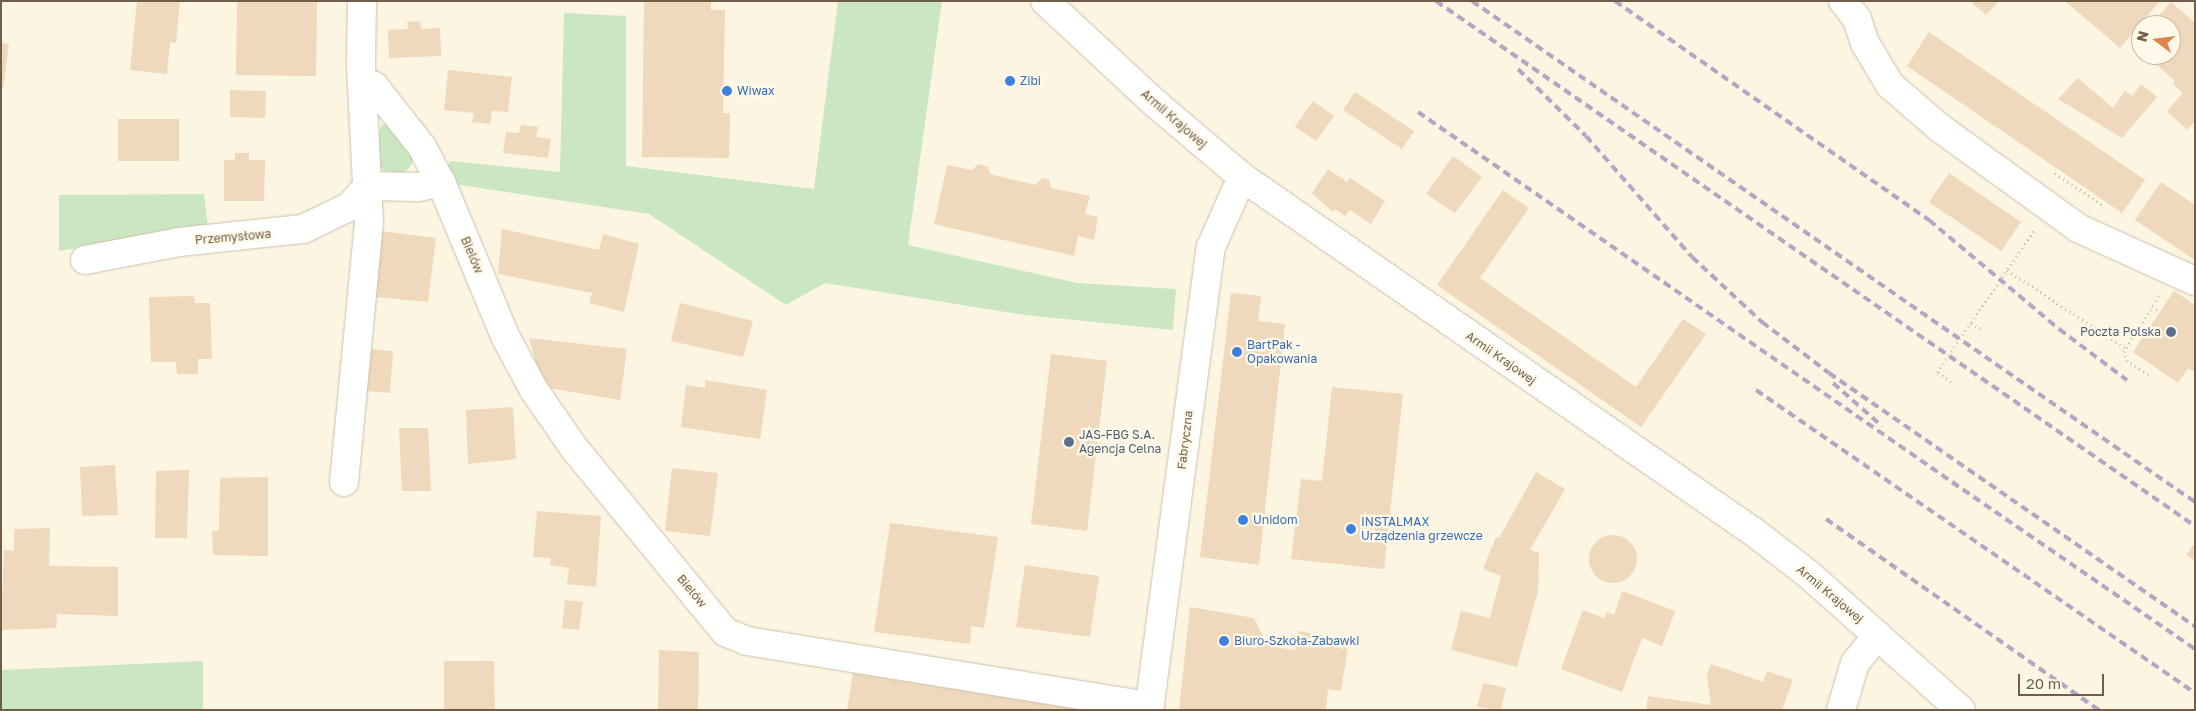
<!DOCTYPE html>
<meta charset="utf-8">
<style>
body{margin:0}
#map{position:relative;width:2196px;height:711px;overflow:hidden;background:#fbf5e2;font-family:"Golos Text",sans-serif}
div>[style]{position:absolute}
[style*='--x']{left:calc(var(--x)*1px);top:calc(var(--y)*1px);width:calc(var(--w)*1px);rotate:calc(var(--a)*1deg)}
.green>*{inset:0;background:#cbe7c2}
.building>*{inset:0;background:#efd8bb}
.round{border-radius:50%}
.path>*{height:3px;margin-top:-1.5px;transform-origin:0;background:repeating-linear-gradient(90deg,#d3bb9f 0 1px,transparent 0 5px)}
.roads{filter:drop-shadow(0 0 1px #cdc0ac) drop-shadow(0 0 1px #cdc0ac)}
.minor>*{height:28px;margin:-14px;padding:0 14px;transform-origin:14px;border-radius:14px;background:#fff}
.rail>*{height:4px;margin-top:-2px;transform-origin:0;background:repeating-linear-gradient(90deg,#b9a2c3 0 8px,transparent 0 13px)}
.dots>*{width:14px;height:14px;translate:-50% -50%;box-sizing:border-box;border:2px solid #fef9e8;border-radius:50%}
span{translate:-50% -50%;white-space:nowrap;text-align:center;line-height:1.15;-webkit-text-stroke:4.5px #fef9e8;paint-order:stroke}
.shop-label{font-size:12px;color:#366cbe}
.left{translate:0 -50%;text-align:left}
.street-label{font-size:12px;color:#715e4a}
.service-label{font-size:12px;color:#4e5e75}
.right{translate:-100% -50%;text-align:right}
.frame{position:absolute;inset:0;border:2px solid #715e4a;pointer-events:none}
.north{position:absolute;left:2131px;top:15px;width:50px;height:50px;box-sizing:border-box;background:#fef9e8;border:1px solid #c6bba9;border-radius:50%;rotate:285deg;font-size:14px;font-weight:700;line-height:20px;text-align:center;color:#715e4a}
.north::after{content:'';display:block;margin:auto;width:18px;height:22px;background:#df844d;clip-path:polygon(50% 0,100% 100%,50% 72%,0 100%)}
.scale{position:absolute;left:2018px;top:674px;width:86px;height:22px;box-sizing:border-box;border:2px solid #715e4a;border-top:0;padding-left:6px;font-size:15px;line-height:18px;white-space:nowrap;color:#715e4a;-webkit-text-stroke:4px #fef9e8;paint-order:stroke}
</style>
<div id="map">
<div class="green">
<i style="clip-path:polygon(838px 1px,942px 1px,908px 245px,1077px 283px,1176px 289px,1173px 330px,1025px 315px,825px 283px,786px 305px,649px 214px,441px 182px,450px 161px,560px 172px,564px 13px,626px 16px,626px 166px,814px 189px)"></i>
<i style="clip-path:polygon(385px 123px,390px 125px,413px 156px,412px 164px,404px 173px,385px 171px,380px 166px,377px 143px,381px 126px)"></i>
<i style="clip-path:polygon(204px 194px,208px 228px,59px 251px,59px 195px)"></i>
<i style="clip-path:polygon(203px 661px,203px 710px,1px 710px,1px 670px)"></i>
</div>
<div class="building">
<i style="clip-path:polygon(137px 1px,180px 1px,176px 43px,170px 42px,167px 74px,130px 70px)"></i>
<i style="clip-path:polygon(237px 1px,317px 1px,316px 76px,236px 75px)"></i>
<i style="clip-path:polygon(644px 1px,711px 1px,711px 10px,725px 10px,723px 113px,730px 113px,729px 158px,642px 157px)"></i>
<i style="clip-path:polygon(1970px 1px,1999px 1px,1986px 15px)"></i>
<i style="clip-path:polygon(2065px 1px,2160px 1px,2120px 48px)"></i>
<i style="clip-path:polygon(2171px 2px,2195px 23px,2195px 121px,2187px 130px,2167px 111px,2183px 93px,2173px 84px,2175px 81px,2146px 55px,2171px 55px,2171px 25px,2151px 25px)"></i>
<i style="clip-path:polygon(420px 21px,421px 29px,440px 28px,441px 56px,389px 58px,388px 30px,408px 29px,407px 22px)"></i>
<i style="clip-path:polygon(1929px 32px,2145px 180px,2122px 213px,1907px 66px)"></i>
<i style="clip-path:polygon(1px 43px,9px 44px,3px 88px,1px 87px)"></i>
<i style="clip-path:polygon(448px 70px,512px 77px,508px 112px,492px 111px,490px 124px,472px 122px,474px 113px,444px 110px)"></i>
<i style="clip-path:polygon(2078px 78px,2113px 108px,2125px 91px,2132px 96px,2141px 84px,2157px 97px,2122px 138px,2058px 99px)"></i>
<i style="clip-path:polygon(230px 90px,266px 91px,265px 118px,230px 117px)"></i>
<i style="clip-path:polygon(1355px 92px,1414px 131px,1402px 149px,1343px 110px)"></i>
<i style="clip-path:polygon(1313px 101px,1334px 116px,1316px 141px,1295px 127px)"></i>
<i style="clip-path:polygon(118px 119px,179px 119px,179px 161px,118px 161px)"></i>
<i style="clip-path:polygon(521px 125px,538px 127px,536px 137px,551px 139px,548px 158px,503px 153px,506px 132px,519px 133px)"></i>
<i style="clip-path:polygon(235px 153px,249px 153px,249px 160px,265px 160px,264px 201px,224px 201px,224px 160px,235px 160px)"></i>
<i style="clip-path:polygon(1453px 156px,1482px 177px,1455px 213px,1426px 194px)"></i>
<i style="clip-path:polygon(978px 164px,988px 167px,990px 174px,1036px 185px,1042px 178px,1049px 180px,1051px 188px,1090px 196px,1085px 214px,1098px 217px,1094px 240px,1078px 236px,1074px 256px,934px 224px,947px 165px,972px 170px)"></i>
<i style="clip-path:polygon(1328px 169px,1347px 182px,1350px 178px,1385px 201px,1371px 224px,1350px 210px,1345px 216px,1335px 209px,1333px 212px,1312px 193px)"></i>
<i style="clip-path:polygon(1949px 173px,2021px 222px,2001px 251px,1929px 202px)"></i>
<i style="clip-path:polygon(2161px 182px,2195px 205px,2195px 260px,2135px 220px)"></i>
<i style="clip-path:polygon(1503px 190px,1529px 208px,1480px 278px,1636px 387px,1683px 319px,1706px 334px,1641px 427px,1437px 285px)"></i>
<i style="clip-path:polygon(502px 229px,599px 250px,603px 234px,639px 244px,624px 312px,589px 303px,592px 293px,498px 274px)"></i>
<i style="clip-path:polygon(381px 231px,436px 238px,428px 302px,376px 297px)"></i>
<i style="clip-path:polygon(2174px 291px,2195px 305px,2195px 372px,2188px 368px,2178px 383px,2133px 352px)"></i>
<i style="clip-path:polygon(1231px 293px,1261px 296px,1258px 321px,1285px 324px,1259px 565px,1200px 557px)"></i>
<i style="clip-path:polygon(194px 296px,195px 303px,210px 303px,212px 359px,198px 359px,198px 374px,177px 374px,176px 362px,151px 362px,149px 297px)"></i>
<i style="clip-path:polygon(680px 303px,753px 321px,743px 357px,671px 341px)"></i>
<i style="clip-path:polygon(529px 338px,627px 349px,620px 400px,543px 387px)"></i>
<i style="clip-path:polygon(369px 349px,393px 351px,390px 393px,365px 391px)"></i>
<i style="clip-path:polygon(1051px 354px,1107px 361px,1087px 531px,1031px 524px)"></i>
<i style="clip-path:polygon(705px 380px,767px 390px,760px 439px,681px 427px,686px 385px,705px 388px)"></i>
<i style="clip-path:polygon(1332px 387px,1403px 394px,1384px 569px,1291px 559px,1301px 479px,1322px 481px)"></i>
<i style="clip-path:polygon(513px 407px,516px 459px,468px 464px,466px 410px)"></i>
<i style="clip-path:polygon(399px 428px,428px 428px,431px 491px,402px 491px)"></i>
<i style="clip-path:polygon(115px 465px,118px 515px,82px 516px,80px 467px)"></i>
<i style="clip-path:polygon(672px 468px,718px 473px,710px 536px,665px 531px)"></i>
<i style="clip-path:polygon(189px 470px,187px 538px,155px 538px,156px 471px)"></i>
<i style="clip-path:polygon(1536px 472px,1565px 489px,1530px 550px,1539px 553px,1538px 591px,1517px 667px,1451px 650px,1461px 611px,1490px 618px,1501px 576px,1483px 569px,1496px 537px,1499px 538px)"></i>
<i style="clip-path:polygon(268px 477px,268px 556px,213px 555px,212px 531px,219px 531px,220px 478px)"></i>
<i style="clip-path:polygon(537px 511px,601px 516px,596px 587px,567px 584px,569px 568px,550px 565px,551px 558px,533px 557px)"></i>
<i style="clip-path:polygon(890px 523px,998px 537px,984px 628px,971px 626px,970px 644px,874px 632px)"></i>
<i style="clip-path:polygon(50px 528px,49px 566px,118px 567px,118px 616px,57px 614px,56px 628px,1px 630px,4px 550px,14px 551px,14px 529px)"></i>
<i class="round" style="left:1589px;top:535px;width:48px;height:48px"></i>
<i style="clip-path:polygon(2195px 543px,2195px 561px,2186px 555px)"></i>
<i style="clip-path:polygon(1025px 565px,1099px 576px,1090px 637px,1016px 627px)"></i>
<i style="clip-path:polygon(1622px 591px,1675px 611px,1662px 646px,1642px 638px,1622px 692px,1561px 669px,1583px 610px,1604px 618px,1607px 612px,1614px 615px)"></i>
<i style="clip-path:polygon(565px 600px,583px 602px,579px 630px,562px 628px)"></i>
<i style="clip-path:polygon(1190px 607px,1254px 618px,1263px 636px,1262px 645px,1295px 650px,1298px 631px,1349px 640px,1341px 691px,1328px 689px,1326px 710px,1179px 710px)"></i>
<i style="clip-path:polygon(659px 650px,699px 652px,698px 710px,658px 710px)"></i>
<i style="clip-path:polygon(444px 661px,494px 661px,495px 710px,444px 710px)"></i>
<i style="clip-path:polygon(1711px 664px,1763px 682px,1767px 671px,1793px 680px,1782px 710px,1646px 710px,1648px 696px,1711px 705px,1707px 675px)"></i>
<i style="clip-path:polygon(853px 673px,1078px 709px,1078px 710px,847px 710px)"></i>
<i style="clip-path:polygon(1483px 683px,1506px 688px,1501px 710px,1477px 707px)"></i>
</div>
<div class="path">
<i style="--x:2055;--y:173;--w:57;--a:34.2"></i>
<i style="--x:2007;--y:270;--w:141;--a:33.5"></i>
<i style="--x:2152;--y:306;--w:9;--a:32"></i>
<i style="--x:1971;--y:323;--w:14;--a:30"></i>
<i style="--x:2148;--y:375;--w:25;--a:-146"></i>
<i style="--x:2127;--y:361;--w:9;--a:-108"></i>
<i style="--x:2124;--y:352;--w:66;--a:-58"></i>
<i style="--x:1951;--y:382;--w:17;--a:-144"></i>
<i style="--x:1937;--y:372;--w:171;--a:-55.5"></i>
</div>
<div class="roads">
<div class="minor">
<i style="--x:1045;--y:1;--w:151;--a:42.9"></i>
<i style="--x:1156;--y:104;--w:113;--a:40.3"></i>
<i style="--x:1242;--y:177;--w:624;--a:34.76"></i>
<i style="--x:1755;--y:533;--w:66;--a:37.6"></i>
<i style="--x:1807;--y:573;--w:206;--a:41.7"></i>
<i style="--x:1843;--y:1;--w:23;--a:52"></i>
<i style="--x:1857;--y:19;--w:25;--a:72"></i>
<i style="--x:1865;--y:43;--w:49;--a:59.2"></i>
<i style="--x:1890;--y:85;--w:66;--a:40.7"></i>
<i style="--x:1940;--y:128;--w:170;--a:35.9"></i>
<i style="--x:2078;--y:228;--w:128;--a:24.4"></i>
<i style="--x:362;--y:82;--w:13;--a:18"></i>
<i style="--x:374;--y:86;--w:78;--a:51.8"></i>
<i style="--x:422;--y:147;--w:40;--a:62"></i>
<i style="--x:441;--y:182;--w:169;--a:67.4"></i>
<i style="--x:506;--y:338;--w:59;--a:61.7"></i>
<i style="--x:534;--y:390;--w:70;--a:55.4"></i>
<i style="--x:574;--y:448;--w:238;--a:50.6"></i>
<i style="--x:725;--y:632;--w:24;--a:22"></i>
<i style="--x:747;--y:641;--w:408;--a:9.2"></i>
<i style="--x:85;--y:260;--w:96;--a:-10.8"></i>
<i style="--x:179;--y:242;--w:125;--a:-6"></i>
<i style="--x:303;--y:229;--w:51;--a:-25.6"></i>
<i style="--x:349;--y:207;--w:28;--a:-48"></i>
<i style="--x:368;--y:186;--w:50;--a:1.1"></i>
<i style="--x:418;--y:187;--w:24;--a:-12"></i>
<i style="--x:344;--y:482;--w:260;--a:-84.5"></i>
<i style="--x:369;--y:223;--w:160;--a:-92.9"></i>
<i style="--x:361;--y:63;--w:62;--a:-89.1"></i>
<i style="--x:1149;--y:710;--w:467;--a:-82.4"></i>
<i style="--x:1211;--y:247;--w:77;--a:-66.1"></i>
<i style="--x:1841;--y:710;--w:49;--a:-73.4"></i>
<i style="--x:1855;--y:663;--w:36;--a:-51"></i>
</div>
</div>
<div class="rail">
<i style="--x:1436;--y:1;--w:923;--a:34.67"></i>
<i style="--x:1472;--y:1;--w:880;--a:34.72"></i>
<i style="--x:1615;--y:1;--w:383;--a:34.9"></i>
<i style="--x:1929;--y:220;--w:170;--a:40"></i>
<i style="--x:2059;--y:329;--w:85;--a:36.9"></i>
<i style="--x:1518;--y:69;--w:95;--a:44.6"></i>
<i style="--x:1586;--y:136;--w:161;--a:48.8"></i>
<i style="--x:1692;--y:257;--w:96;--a:42.9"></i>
<i style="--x:1762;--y:322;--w:84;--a:37.3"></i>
<i style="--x:1829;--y:373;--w:445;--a:34.7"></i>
<i style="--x:1418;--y:112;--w:657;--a:34.71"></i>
<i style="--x:1833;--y:383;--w:65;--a:41.3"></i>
<i style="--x:1756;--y:390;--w:533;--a:34.61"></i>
<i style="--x:1952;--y:482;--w:295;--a:34.5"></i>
<i style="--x:1826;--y:519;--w:333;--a:35"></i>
</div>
<div class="dots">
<i style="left:1010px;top:81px;background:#3f7fe0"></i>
<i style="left:727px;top:91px;background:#3f7fe0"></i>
<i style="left:2171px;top:332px;background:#5c6f8a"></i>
<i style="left:1237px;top:352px;background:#3f7fe0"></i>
<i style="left:1069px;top:442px;background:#5c6f8a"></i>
<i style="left:1243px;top:520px;background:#3f7fe0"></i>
<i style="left:1351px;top:529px;background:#3f7fe0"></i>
<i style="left:1224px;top:641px;background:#3f7fe0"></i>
</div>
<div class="shop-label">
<span class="left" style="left:1020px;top:81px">Zibi</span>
<span class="left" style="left:737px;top:91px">Wiwax</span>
<span class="left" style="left:1247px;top:352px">BartPak -<br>Opakowania</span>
<span class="left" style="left:1253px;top:520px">Unidom</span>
<span class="left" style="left:1361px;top:529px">INSTALMAX<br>Urządzenia grzewcze</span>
<span class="left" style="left:1234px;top:641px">Biuro-Szkoła-Zabawki</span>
</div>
<div class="street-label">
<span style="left:1174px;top:119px;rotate:41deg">Armii Krajowej</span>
<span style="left:233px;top:237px;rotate:-5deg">Przemysłowa</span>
<span style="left:472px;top:255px;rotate:67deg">Bielów</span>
<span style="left:1501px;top:358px;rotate:35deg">Armii Krajowej</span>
<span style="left:1185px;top:440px;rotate:-83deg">Fabryczna</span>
<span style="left:692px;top:591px;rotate:50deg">Bielów</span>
<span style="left:1830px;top:594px;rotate:40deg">Armii Krajowej</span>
</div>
<div class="service-label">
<span class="right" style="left:2161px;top:332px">Poczta Polska</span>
<span class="left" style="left:1079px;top:442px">JAS-FBG S.A.<br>Agencja Celna</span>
</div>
<div class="frame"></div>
<div class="north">N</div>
<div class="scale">20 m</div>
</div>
